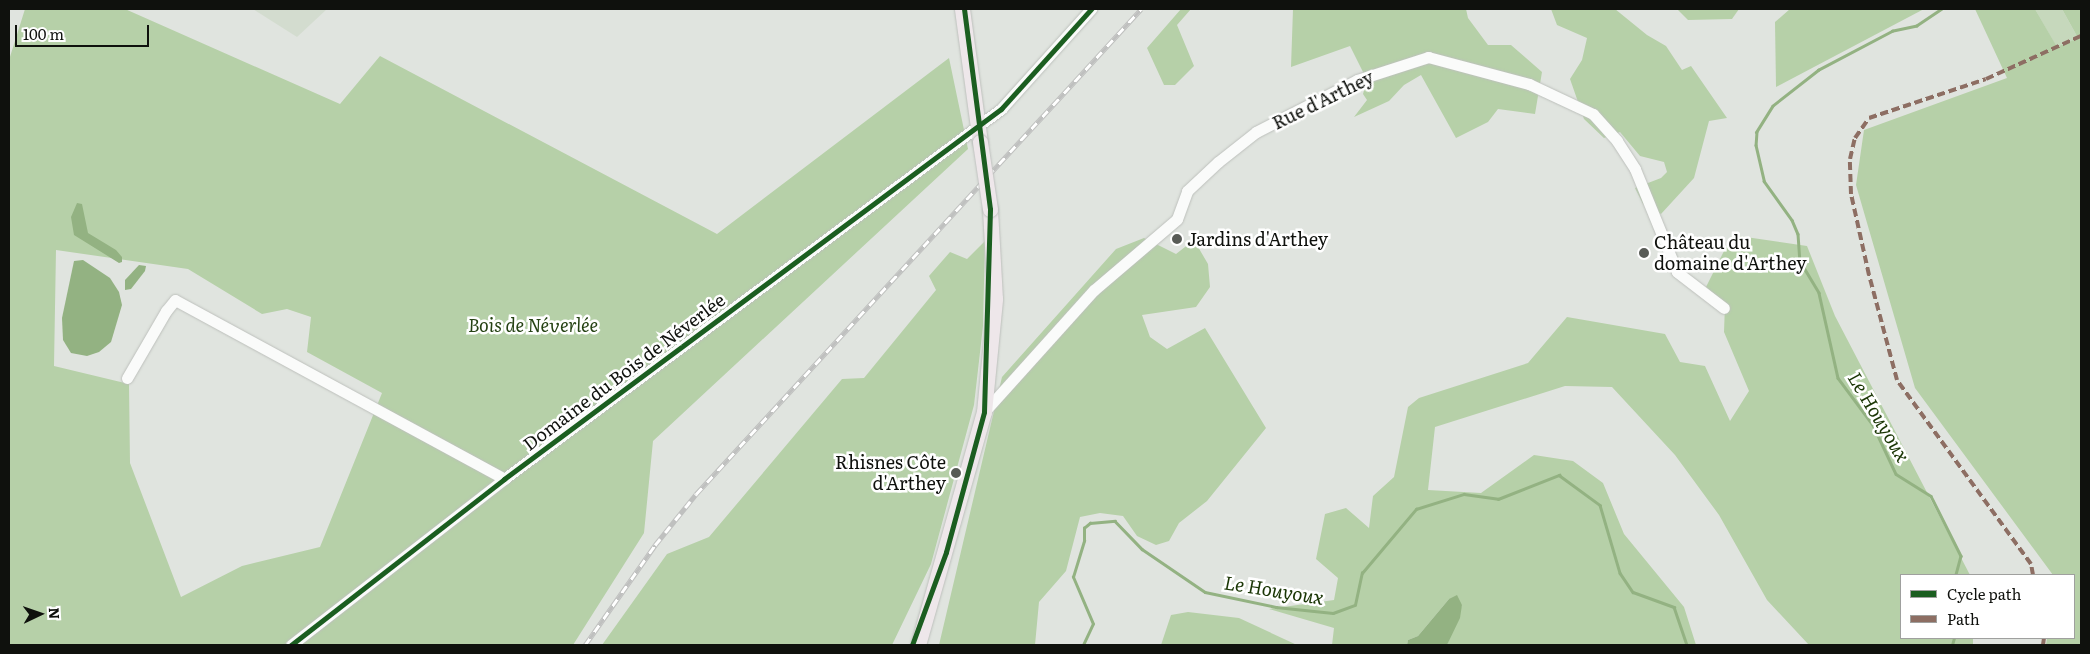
<!DOCTYPE html>
<meta charset="utf-8">
<style>
body{margin:0}
#map{position:relative;width:2090px;height:654px;overflow:hidden;background:#e0e4df;font-family:Literata,serif}
div>[style]{position:absolute}
[style*='--x']{left:calc(var(--x)*1px);top:calc(var(--y)*1px);width:calc(var(--w)*1px);rotate:calc(var(--a)*1deg)}
.built>*{inset:0;background:#d3dccf}
.green>*{inset:0;background:#c6d8bc}
.forest>*{inset:0;background:#b6d0a8}
.water>*{inset:0;background:#93b282}
.stream>*{height:2.5px;margin:-1.25px;padding:0 1.25px;transform-origin:1.25px;border-radius:1.25px;background:#93b282}
.roads{filter:drop-shadow(0 0 1px #bdc0bc) drop-shadow(0 0 1px #bdc0bc)}
.minor>*{height:11px;margin:-5.5px;padding:0 5.5px;transform-origin:5.5px;border-radius:5.5px;background:#fafbfa}
.major>*{height:15px;margin:-7.5px;padding:0 7.5px;transform-origin:7.5px;border-radius:7.5px;background:#eee7ea}
.rail>*{height:4.5px;margin-top:-2.25px;transform-origin:0;background:repeating-linear-gradient(90deg,#fff 0 8px,#bfc0bf 0 16px);box-sizing:border-box;border-block:1px solid #bfc0bf}
.bridges{filter:drop-shadow(0 0 1px #bfc1bf) drop-shadow(0 0 1px #bfc1bf)}
.major-bridge>*{height:15px;margin:-7.5px;padding:0 7.5px;transform-origin:7.5px;border-radius:7.5px;background:#eee7ea}
.quiet>*{height:4px;margin-top:-2px;transform-origin:0;background:repeating-linear-gradient(90deg,#8d6e63 0 8px,transparent 0 12px)}
.cycleway>*{height:5px;margin:-2.5px;padding:0 2.5px;transform-origin:2.5px;border-radius:2.5px;background:#1b5e20}
.dots>*{width:14px;height:14px;translate:-50% -50%;box-sizing:border-box;border:2px solid #fff;border-radius:50%}
span{translate:-50% -50%;white-space:nowrap;text-align:center;line-height:1.15;-webkit-text-stroke:5px #fff;paint-order:stroke}
.street-label{font-size:18px;color:#0f110d}
.poi-label{font-size:18px;color:#0f110d}
.left{translate:0 -50%;text-align:left}
.right{translate:-100% -50%;text-align:right}
.park-label{font-size:18px;color:#254213;font-style:italic}
.water-label{font-size:19px;color:#1a3605;font-style:italic}
.frame{position:absolute;inset:0;border:10px solid #0f110d;pointer-events:none}
.legend{position:absolute;left:1900px;top:574px;width:175px;height:65px;box-sizing:border-box;background:#fff;border:1px solid #9fa09e;margin:0;padding:6px 9px;list-style:none;font-size:15px;color:#0f110d}
.legend li{display:flex;align-items:center;gap:10px;height:25px}
.legend b{width:25px;border:1px solid #9fa09e}
.north{position:absolute;left:15px;top:589px;width:50px;height:50px;-webkit-text-stroke:4px #fff;paint-order:stroke;rotate:87deg;font-size:14px;font-weight:700;line-height:20px;text-align:center;color:#0f110d}
.north::after{content:'';display:block;margin:auto;width:18px;height:22px;background:#0f110d;clip-path:polygon(50% 0,100% 100%,50% 72%,0 100%)}
.scale{position:absolute;left:15px;top:25px;width:134px;height:22px;box-sizing:border-box;border:2px solid #0f110d;border-top:0;padding-left:6px;font-size:15px;line-height:18px;white-space:nowrap;color:#0f110d;-webkit-text-stroke:4px #fff;paint-order:stroke}
</style>
<div id="map">
<div class="built">
<i style="clip-path:polygon(253px 9px,327px 9px,297px 37px)"></i>
</div>
<div class="green">
<i style="clip-path:polygon(2035px 9px,2062px 9px,2078px 38px,2057px 48px)"></i>
</div>
<div class="forest">
<i style="clip-path:polygon(evenodd,25px 9px,125px 9px,340px 104px,380px 56px,717px 234px,949px 58px,968px 149px,653px 441px,644px 533px,573px 645px,9px 645px,9px 60px,25px 9px,56px 250px,188px 269px,262px 314px,287px 309px,311px 317px,307px 352px,382px 393px,320px 547px,242px 566px,181px 597px,130px 463px,129px 384px,54px 366px,56px 250px)"></i>
<i style="clip-path:polygon(1181px 9px,1191px 9px,1177px 25px,1194px 66px,1175px 85px,1164px 85px,1147px 48px)"></i>
<i style="clip-path:polygon(1293px 9px,1466px 9px,1468px 18px,1488px 45px,1511px 45px,1542px 72px,1535px 114px,1498px 109px,1488px 122px,1456px 138px,1421px 75px,1404px 85px,1389px 101px,1354px 117px,1367px 100px,1363px 94px,1367px 80px,1350px 46px,1291px 67px)"></i>
<i style="clip-path:polygon(1551px 9px,1615px 9px,1647px 35px,1666px 46px,1682px 70px,1691px 66px,1727px 118px,1709px 121px,1694px 178px,1661px 214px,1643px 204px,1635px 188px,1661px 178px,1667px 172px,1664px 162px,1640px 156px,1620px 132px,1604px 138px,1584px 119px,1570px 79px,1582px 60px,1587px 38px,1557px 25px)"></i>
<i style="clip-path:polygon(1677px 9px,1739px 9px,1732px 19px,1688px 20px)"></i>
<i style="clip-path:polygon(1790px 9px,1924px 9px,1776px 87px,1775px 22px)"></i>
<i style="clip-path:polygon(1975px 9px,2035px 9px,2057px 47px,2078px 38px,2062px 9px,2081px 9px,2081px 645px,2046px 645px,2047px 638px,2074px 638px,2074px 575px,2053px 575px,1915px 388px,1856px 185px,1864px 130px,2007px 78px)"></i>
<i style="clip-path:polygon(1732px 235px,1807px 246px,1835px 316px,1970px 575px,1901px 575px,1901px 638px,1973px 638px,1973px 645px,1809px 645px,1767px 600px,1719px 515px,1675px 455px,1612px 387px,1565px 386px,1435px 427px,1428px 490px,1481px 493px,1534px 455px,1573px 461px,1603px 483px,1624px 534px,1684px 607px,1696px 645px,1447px 645px,1462px 605px,1449px 599px,1418px 636px,1408px 640px,1407px 645px,1332px 645px,1334px 628px,1269px 609px,1334px 600px,1338px 578px,1316px 559px,1325px 514px,1346px 508px,1369px 528px,1373px 496px,1394px 477px,1408px 407px,1419px 398px,1528px 363px,1567px 317px,1665px 334px,1680px 362px,1705px 366px,1730px 421px,1749px 391px,1724px 332px,1725px 304px,1706px 287px)"></i>
<i style="clip-path:polygon(1144px 238px,1176px 254px,1194px 240px,1208px 264px,1210px 287px,1196px 307px,1142px 315px,1150px 337px,1167px 349px,1205px 328px,1266px 428px,1207px 501px,1179px 523px,1169px 541px,1156px 545px,1137px 536px,1123px 516px,1100px 513px,1080px 517px,1066px 571px,1039px 602px,1035px 645px,939px 645px,1002px 377px,1116px 249px)"></i>
<i style="clip-path:polygon(985px 241px,983px 326px,974px 405px,931px 564px,892px 645px,602px 645px,667px 554px,709px 537px,842px 379px,864px 378px,936px 290px,929px 276px,950px 252px,967px 259px)"></i>
<i style="clip-path:polygon(1188px 612px,1239px 618px,1297px 645px,1161px 645px,1171px 615px)"></i>
</div>
<div class="water">
<i style="clip-path:polygon(77px 203px,82px 204px,88px 233px,116px 250px,122px 257px,122px 262px,119px 263px,74px 235px,71px 217px)"></i>
<i style="clip-path:polygon(83px 260px,110px 278px,119px 292px,122px 305px,111px 342px,99px 352px,87px 356px,71px 353px,63px 340px,62px 318px,74px 261px)"></i>
<i style="clip-path:polygon(139px 265px,146px 266px,145px 271px,131px 289px,125px 290px,125px 280px)"></i>
<i style="clip-path:polygon(1457px 595px,1462px 605px,1460px 618px,1447px 645px,1407px 645px,1408px 640px,1418px 636px,1449px 599px)"></i>
</div>
<div class="stream">
<i style="--x:1942;--y:9;--w:30;--a:146"></i>
<i style="--x:1917;--y:26;--w:25;--a:168"></i>
<i style="--x:1893;--y:31;--w:84;--a:152.2"></i>
<i style="--x:1819;--y:70;--w:58;--a:142"></i>
<i style="--x:1773;--y:106;--w:31;--a:122"></i>
<i style="--x:1757;--y:132;--w:13;--a:94"></i>
<i style="--x:1756;--y:145;--w:37;--a:77"></i>
<i style="--x:1764;--y:181;--w:48;--a:54.3"></i>
<i style="--x:1792;--y:220;--w:15;--a:67"></i>
<i style="--x:1798;--y:234;--w:27;--a:86"></i>
<i style="--x:1800;--y:261;--w:37;--a:59"></i>
<i style="--x:1819;--y:293;--w:87;--a:77.4"></i>
<i style="--x:1838;--y:378;--w:59;--a:53.3"></i>
<i style="--x:1873;--y:425;--w:54;--a:64.9"></i>
<i style="--x:1896;--y:474;--w:41;--a:32.2"></i>
<i style="--x:1931;--y:496;--w:67;--a:63.4"></i>
<i style="--x:1961;--y:556;--w:20;--a:105"></i>
<i style="--x:1083;--y:645;--w:23;--a:-65"></i>
<i style="--x:1093;--y:624;--w:51;--a:-113.1"></i>
<i style="--x:1073;--y:577;--w:38;--a:-73"></i>
<i style="--x:1084;--y:541;--w:13;--a:-90"></i>
<i style="--x:1084;--y:528;--w:8;--a:-40"></i>
<i style="--x:1090;--y:523;--w:25;--a:-5"></i>
<i style="--x:1115;--y:521;--w:39;--a:46"></i>
<i style="--x:1142;--y:549;--w:76;--a:34.3"></i>
<i style="--x:1205;--y:592;--w:73;--a:11.9"></i>
<i style="--x:1276;--y:607;--w:57;--a:6"></i>
<i style="--x:1333;--y:613;--w:23;--a:-20"></i>
<i style="--x:1355;--y:605;--w:33;--a:-78"></i>
<i style="--x:1362;--y:573;--w:84;--a:-49.8"></i>
<i style="--x:1416;--y:509;--w:50;--a:-17.4"></i>
<i style="--x:1464;--y:494;--w:34;--a:8"></i>
<i style="--x:1498;--y:499;--w:66;--a:-21.5"></i>
<i style="--x:1559;--y:475;--w:51;--a:36.2"></i>
<i style="--x:1600;--y:505;--w:71;--a:73.6"></i>
<i style="--x:1620;--y:573;--w:23;--a:56"></i>
<i style="--x:1633;--y:592;--w:44;--a:20.1"></i>
<i style="--x:1674;--y:607;--w:40;--a:71.1"></i>
<i style="--x:1952;--y:645;--w:7;--a:-74"></i>
</div>
<div class="roads">
<div class="minor">
<i style="--x:127;--y:378;--w:78;--a:-59.8"></i>
<i style="--x:166;--y:311;--w:14;--a:-51"></i>
<i style="--x:175;--y:300;--w:375;--a:28.5"></i>
<i style="--x:984;--y:412;--w:164;--a:-48"></i>
<i style="--x:1094;--y:290;--w:109;--a:-40.5"></i>
<i style="--x:1177;--y:219;--w:30;--a:-70"></i>
<i style="--x:1187;--y:191;--w:42;--a:-43.1"></i>
<i style="--x:1218;--y:162;--w:48;--a:-38.3"></i>
<i style="--x:1256;--y:132;--w:114;--a:-27.2"></i>
<i style="--x:1357;--y:80;--w:75;--a:-17.9"></i>
<i style="--x:1428;--y:57;--w:105;--a:15"></i>
<i style="--x:1529;--y:84;--w:71;--a:25.1"></i>
<i style="--x:1593;--y:114;--w:36;--a:48"></i>
<i style="--x:1617;--y:141;--w:33;--a:57"></i>
<i style="--x:1635;--y:169;--w:111;--a:67.8"></i>
<i style="--x:1677;--y:272;--w:59;--a:37.5"></i>
<i style="--x:291;--y:645;--w:270;--a:-37.9"></i>
<i style="--x:504;--y:479;--w:620;--a:-36.67"></i>
<i style="--x:1001;--y:109;--w:135;--a:-48"></i>
</div>
<div class="major">
<i style="--x:962;--y:9;--w:134;--a:82.3"></i>
<i style="--x:918;--y:645;--w:242;--a:-74.2"></i>
<i style="--x:984;--y:412;--w:114;--a:-84.4"></i>
<i style="--x:995;--y:299;--w:90;--a:-93.2"></i>
</div>
</div>
<div class="rail">
<i style="--x:585;--y:645;--w:122;--a:-55"></i>
<i style="--x:655;--y:545;--w:65;--a:-51.2"></i>
<i style="--x:696;--y:494;--w:658;--a:-47.46"></i>
</div>
<div class="bridges">
<div class="major-bridge">
<i style="--x:980;--y:142;--w:68;--a:81.5"></i>
</div>
</div>
<div class="quiet">
<i style="--x:2033;--y:575;--w:11;--a:-100"></i>
<i style="--x:2031;--y:564;--w:228;--a:-126.1"></i>
<i style="--x:1897;--y:380;--w:109;--a:-104.9"></i>
<i style="--x:1869;--y:275;--w:83;--a:-102.5"></i>
<i style="--x:1851;--y:194;--w:35;--a:-92"></i>
<i style="--x:1850;--y:159;--w:22;--a:-77"></i>
<i style="--x:1855;--y:138;--w:24;--a:-55"></i>
<i style="--x:1869;--y:118;--w:123;--a:-18.4"></i>
<i style="--x:1986;--y:79;--w:104;--a:-24.4"></i>
<i style="--x:2043;--y:645;--w:7;--a:-82"></i>
</div>
<div class="cycleway">
<i style="--x:291;--y:645;--w:270;--a:-37.9"></i>
<i style="--x:504;--y:479;--w:620;--a:-36.67"></i>
<i style="--x:1001;--y:109;--w:135;--a:-48"></i>
<i style="--x:912;--y:645;--w:99;--a:-69.9"></i>
<i style="--x:946;--y:552;--w:145;--a:-74.8"></i>
<i style="--x:984;--y:412;--w:203;--a:-88.3"></i>
<i style="--x:990;--y:209;--w:202;--a:-97.4"></i>
</div>
<div class="dots">
<i style="left:1177px;top:239px;background:#585b56"></i>
<i style="left:1644px;top:253px;background:#585b56"></i>
<i style="left:956px;top:473px;background:#585b56"></i>
</div>
<div class="street-label">
<span style="left:1323px;top:100px;rotate:-26deg">Rue d'Arthey</span>
<span style="left:624px;top:372px;rotate:-37deg">Domaine du Bois de Néverlée</span>
</div>
<div class="poi-label">
<span class="left" style="left:1187px;top:239px">Jardins d'Arthey</span>
<span class="left" style="left:1654px;top:253px">Château du<br>domaine d'Arthey</span>
<span class="right" style="left:946px;top:473px">Rhisnes Côte<br>d'Arthey</span>
</div>
<div class="park-label">
<span style="left:533px;top:325px">Bois de Néverlée</span>
</div>
<div class="water-label">
<span style="left:1879px;top:417px;rotate:59deg">Le Houyoux</span>
<span style="left:1274px;top:590px;rotate:9deg">Le Houyoux</span>
</div>
<div class="frame"></div>
<ul class="legend">
<li><b style="height:6px;background:#1b5e20"></b>Cycle path</li>
<li><b style="height:6px;background:#8d6e63"></b>Path</li>
</ul>
<div class="north">N</div>
<div class="scale">100 m</div>
</div>
